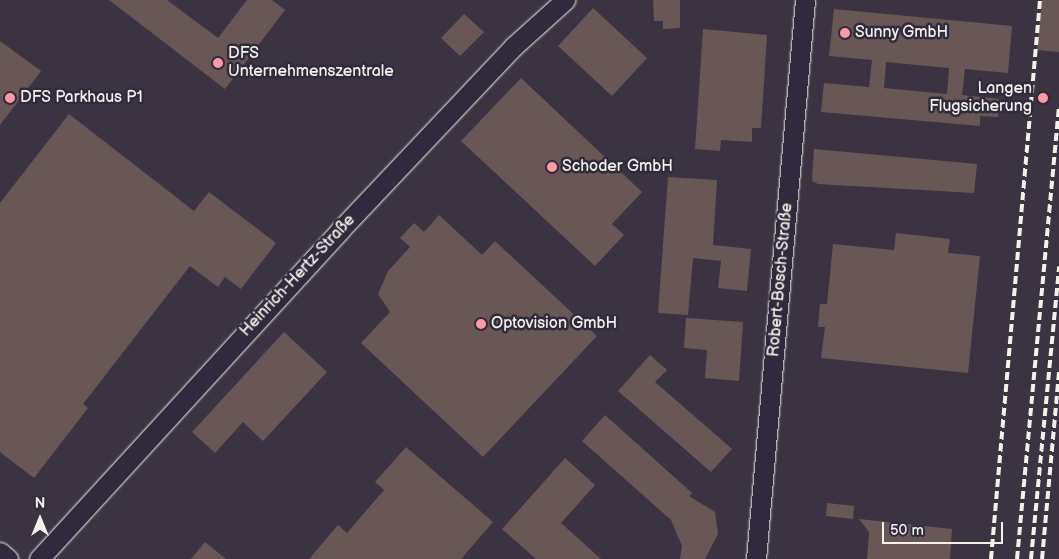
<!DOCTYPE html>
<meta charset="utf-8">
<style>
body{margin:0}
#map{position:relative;width:1059px;height:559px;overflow:hidden;background:#3b3342;font-family:"Balsamiq Sans",sans-serif}
div>[style]{position:absolute}
[style*='--x']{left:calc(var(--x)*1px);top:calc(var(--y)*1px);width:calc(var(--w)*1px);rotate:calc(var(--a)*1deg)}
.building>*{inset:0;background:#695756}
.roads{filter:drop-shadow(0 0 1px #f4f1e8) drop-shadow(0 0 1px #f4f1e8)}
.street>*{height:19px;margin:-9.5px;padding:0 9.5px;transform-origin:9.5px;border-radius:9.5px;background:#2f2a3d}
.rail>*{height:4px;margin-top:-2px;transform-origin:0;background:repeating-linear-gradient(90deg,#f4f1e8 0 8px,transparent 0 12px)}
.dots>*{width:14px;height:14px;translate:-50% -50%;box-sizing:border-box;border:2px solid #2f2a3d;border-radius:50%}
span{translate:-50% -50%;white-space:nowrap;text-align:center;line-height:1.15;-webkit-text-stroke:5px #2f2a3d;paint-order:stroke}
.poi-label{font-size:16px;color:#f4f1e8}
.left{translate:0 -50%;text-align:left}
.right{translate:-100% -50%;text-align:right}
.street-label{font-size:16px;color:#f4f1e8}
.north{position:absolute;left:15px;top:494px;width:50px;height:50px;-webkit-text-stroke:4px #2f2a3d;paint-order:stroke;rotate:0deg;font-size:14px;font-weight:700;line-height:20px;text-align:center;color:#f4f1e8}
.north::after{content:'';display:block;margin:auto;width:18px;height:22px;background:#f4f1e8;clip-path:polygon(50% 0,100% 100%,50% 72%,0 100%)}
.scale{position:absolute;left:882px;top:522px;width:121px;height:22px;box-sizing:border-box;border:2px solid #f4f1e8;border-top:0;padding-left:6px;font-size:15px;line-height:18px;white-space:nowrap;color:#f4f1e8;-webkit-text-stroke:4px #2f2a3d;paint-order:stroke}
</style>
<div id="map">
<div class="building">
<i style="clip-path:polygon(109px 0,167px 0,218px 38px,247px 0,272px 0,285px 10px,225px 89px)"></i>
<i style="clip-path:polygon(653px 0,680px 0,680px 28px,663px 29px,663px 21px,654px 21px)"></i>
<i style="clip-path:polygon(1042px 0,1059px 0,1059px 52px,1037px 50px)"></i>
<i style="clip-path:polygon(593px 8px,647px 58px,612px 96px,558px 46px)"></i>
<i style="clip-path:polygon(evenodd,834px 9px,1012px 26px,1008px 73px,965px 69px,962px 95px,999px 99px,998px 117px,980px 116px,980px 126px,821px 112px,824px 83px,869px 87px,872px 60px,829px 56px,834px 9px,886px 62px,949px 68px,947px 94px,884px 88px,886px 62px)"></i>
<i style="clip-path:polygon(464px 14px,484px 32px,460px 56px,441px 38px)"></i>
<i style="clip-path:polygon(703px 29px,767px 35px,761px 128px,752px 128px,752px 142px,721px 140px,720px 151px,695px 149px)"></i>
<i style="clip-path:polygon(0 41px,41px 71px,0 125px)"></i>
<i style="clip-path:polygon(521px 78px,642px 192px,612px 224px,624px 235px,595px 266px,461px 141px)"></i>
<i style="clip-path:polygon(69px 114px,194px 211px,209px 192px,276px 243px,241px 289px,225px 277px,218px 287px,190px 266px,83px 404px,88px 408px,34px 478px,0 452px,0 203px)"></i>
<i style="clip-path:polygon(814px 149px,977px 164px,974px 193px,818px 184px,812px 181px)"></i>
<i style="clip-path:polygon(668px 177px,717px 180px,713px 245px,751px 249px,747px 291px,718px 288px,721px 261px,693px 258px,688px 315px,658px 313px)"></i>
<i style="clip-path:polygon(439px 215px,482px 255px,495px 241px,597px 336px,483px 457px,361px 343px,390px 312px,378px 294px,388px 271px,410px 247px,400px 238px,414px 223px,424px 232px)"></i>
<i style="clip-path:polygon(896px 233px,950px 239px,948px 253px,980px 256px,968px 373px,821px 358px,825px 327px,818px 327px,820px 304px,827px 304px,833px 244px,894px 250px)"></i>
<i style="clip-path:polygon(686px 318px,743px 322px,739px 381px,705px 378px,707px 350px,684px 348px)"></i>
<i style="clip-path:polygon(284px 332px,327px 372px,263px 441px,243px 422px,215px 453px,192px 432px)"></i>
<i style="clip-path:polygon(650px 355px,667px 370px,655px 382px,732px 449px,711px 472px,618px 391px)"></i>
<i style="clip-path:polygon(605px 415px,692px 493px,689px 496px,715px 512px,718px 534px,705px 559px,680px 559px,682px 546px,671px 520px,582px 441px)"></i>
<i style="clip-path:polygon(406px 447px,493px 522px,461px 559px,309px 559px,338px 525px,347px 533px,384px 490px,375px 482px)"></i>
<i style="clip-path:polygon(565px 458px,595px 485px,561px 523px,601px 559px,536px 559px,502px 529px)"></i>
<i style="clip-path:polygon(827px 503px,854px 506px,853px 519px,826px 516px)"></i>
<i style="clip-path:polygon(859px 519px,952px 529px,950px 559px,867px 559px,869px 532px)"></i>
<i style="clip-path:polygon(205px 542px,226px 559px,191px 559px)"></i>
</div>
<div class="roads">
<div class="street">
<i style="--x:0;--y:552;--w:11;--a:41"></i>
<i style="--x:39;--y:559;--w:446;--a:-47.5"></i>
<i style="--x:340;--y:230;--w:253;--a:-46.6"></i>
<i style="--x:514;--y:46;--w:69;--a:-42"></i>
<i style="--x:756;--y:559;--w:561;--a:-84.99"></i>
</div>
</div>
<div class="rail">
<i style="--x:991;--y:559;--w:561;--a:-84.99"></i>
<i style="--x:1017;--y:559;--w:452;--a:-84.7"></i>
<i style="--x:1031;--y:559;--w:294;--a:-84.5"></i>
<i style="--x:1042;--y:559;--w:188;--a:-84.8"></i>
</div>
<div class="dots">
<i style="left:845px;top:33px;background:#ff9aa2"></i>
<i style="left:218px;top:63px;background:#ff9aa2"></i>
<i style="left:10px;top:98px;background:#ff9aa2"></i>
<i style="left:1043px;top:98px;background:#ff9aa2"></i>
<i style="left:552px;top:167px;background:#ff9aa2"></i>
<i style="left:481px;top:324px;background:#ff9aa2"></i>
</div>
<div class="poi-label">
<span class="left" style="left:855px;top:33px">Sunny GmbH</span>
<span class="left" style="left:228px;top:63px">DFS<br>Unternehmenszentrale</span>
<span class="right" style="left:1032px;top:98px">Langen<br>Flugsicherung</span>
<span class="left" style="left:20px;top:98px">DFS Parkhaus P1</span>
<span class="left" style="left:562px;top:167px">Schoder GmbH</span>
<span class="left" style="left:491px;top:324px">Optovision GmbH</span>
</div>
<div class="street-label">
<span style="left:298px;top:276px;rotate:-47deg">Heinrich-Hertz-Straße</span>
<span style="left:781px;top:280px;rotate:-85deg">Robert-Bosch-Straße</span>
</div>
<div class="north">N</div>
<div class="scale">50 m</div>
</div>
